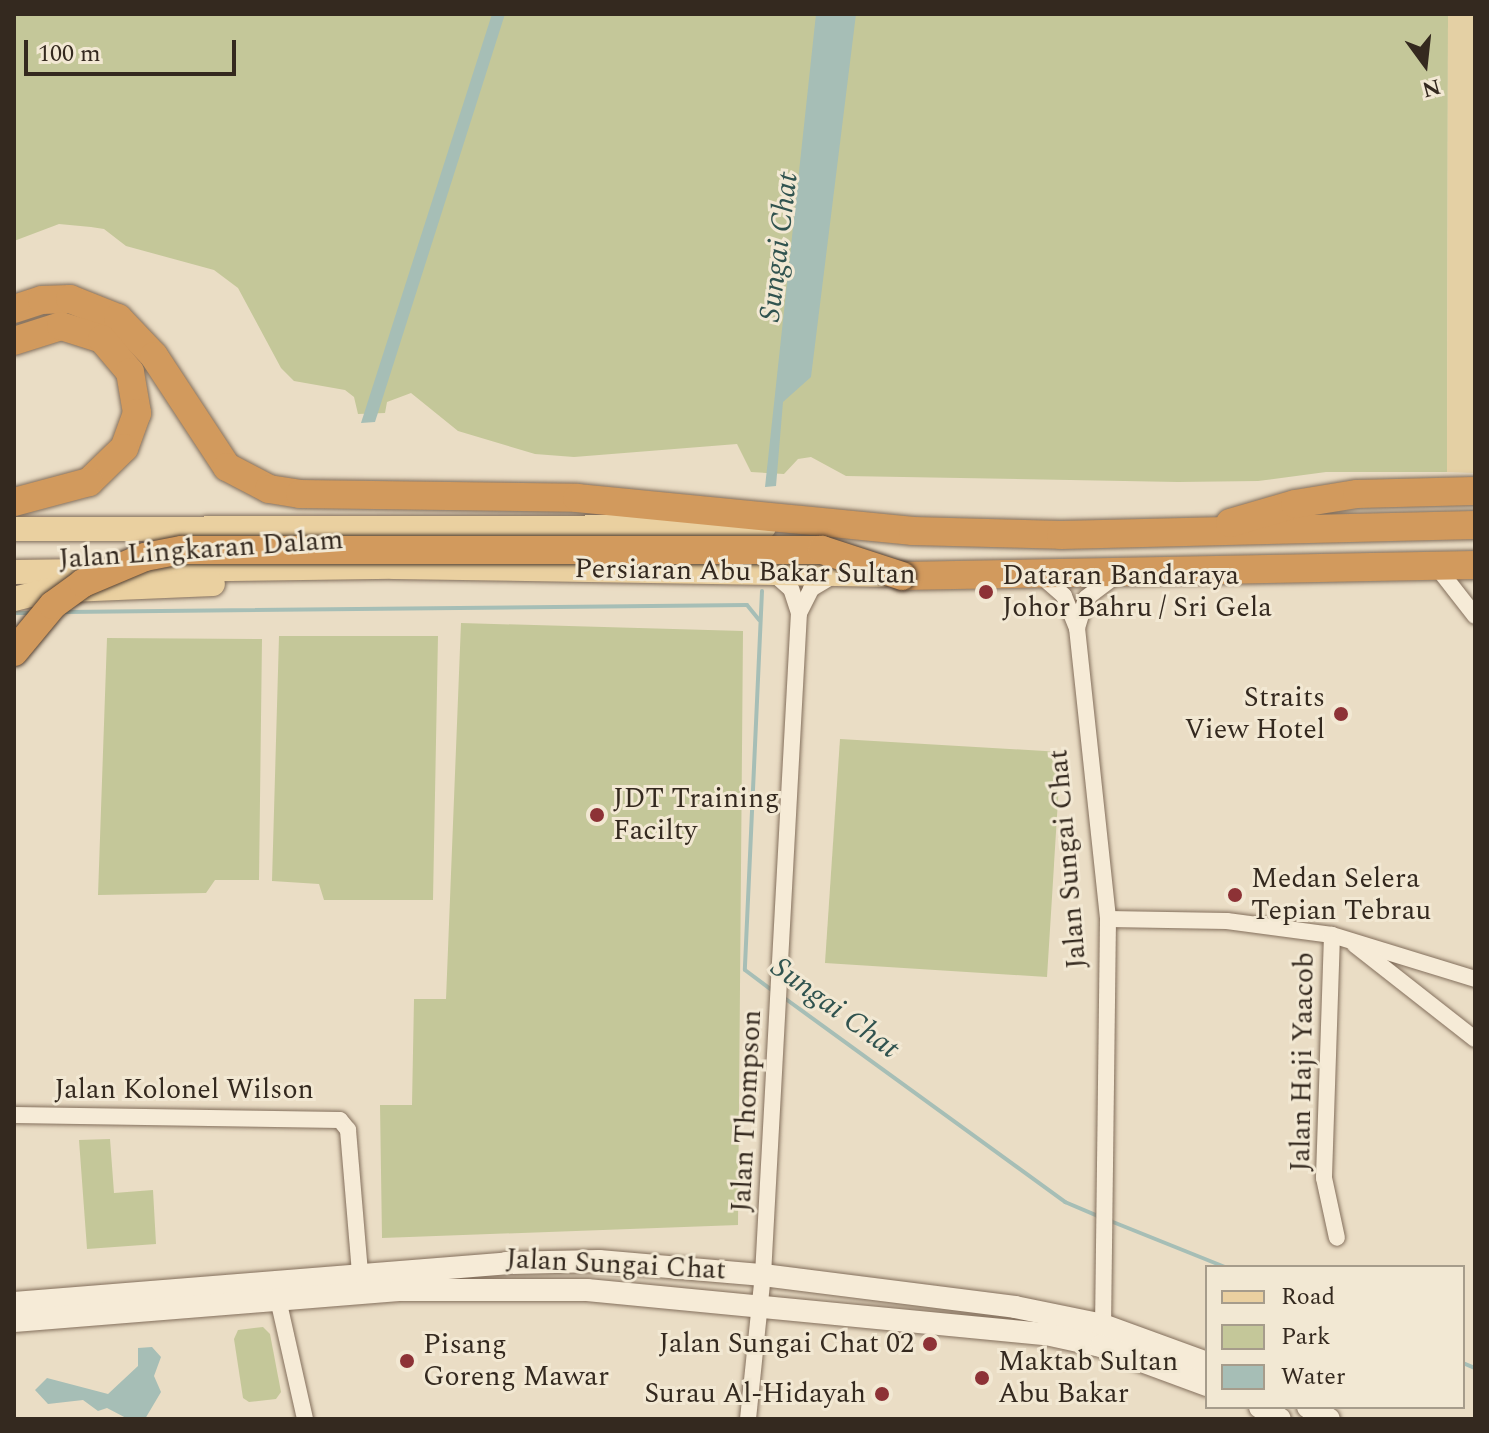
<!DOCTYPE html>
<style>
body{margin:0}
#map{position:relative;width:1489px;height:1433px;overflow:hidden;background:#eaddc5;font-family:Spectral,serif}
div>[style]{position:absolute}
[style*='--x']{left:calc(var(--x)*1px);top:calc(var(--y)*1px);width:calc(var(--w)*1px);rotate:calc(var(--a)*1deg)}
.green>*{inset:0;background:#c4c799}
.sand>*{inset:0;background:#e4d0a4}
.water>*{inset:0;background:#a6beb6}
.stream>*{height:4px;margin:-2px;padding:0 2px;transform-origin:2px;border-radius:2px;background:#a6beb6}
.roads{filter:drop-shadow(0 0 2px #836f5c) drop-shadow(0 0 2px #836f5c)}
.street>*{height:16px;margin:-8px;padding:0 8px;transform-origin:8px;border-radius:8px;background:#f6ebd7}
.secondary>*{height:22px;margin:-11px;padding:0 11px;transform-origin:11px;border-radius:11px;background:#f6ebd7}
.primary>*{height:24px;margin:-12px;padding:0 12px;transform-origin:12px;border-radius:12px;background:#ead0a0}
.highway>*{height:28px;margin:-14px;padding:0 14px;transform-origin:14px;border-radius:14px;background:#d29a5d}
.bridges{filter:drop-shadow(0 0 2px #513e30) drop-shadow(0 0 2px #513e30)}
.highway-bridge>*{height:28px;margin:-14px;padding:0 14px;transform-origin:14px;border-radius:14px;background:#d29a5d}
.dots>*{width:22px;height:22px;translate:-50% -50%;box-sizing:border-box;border:4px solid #f2e8d3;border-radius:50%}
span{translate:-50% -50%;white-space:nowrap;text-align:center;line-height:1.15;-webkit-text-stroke:6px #f2e8d3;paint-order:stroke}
.street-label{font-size:28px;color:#34291f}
.poi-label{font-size:28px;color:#34291f}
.left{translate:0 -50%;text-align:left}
.right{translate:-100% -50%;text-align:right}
.water-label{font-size:30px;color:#30534f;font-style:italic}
.frame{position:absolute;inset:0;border:16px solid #34291f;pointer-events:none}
.legend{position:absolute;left:1205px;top:1265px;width:260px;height:144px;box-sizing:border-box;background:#f2e8d3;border:2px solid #a69c8b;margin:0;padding:10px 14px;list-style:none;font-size:24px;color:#34291f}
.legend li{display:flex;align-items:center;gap:16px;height:40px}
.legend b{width:40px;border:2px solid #a69c8b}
.north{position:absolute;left:1385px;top:24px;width:80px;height:80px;-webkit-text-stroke:6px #f2e8d3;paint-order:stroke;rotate:165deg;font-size:22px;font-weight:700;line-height:32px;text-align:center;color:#34291f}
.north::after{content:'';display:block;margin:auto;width:28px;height:36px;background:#34291f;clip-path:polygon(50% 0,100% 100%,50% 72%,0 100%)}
.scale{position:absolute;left:24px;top:40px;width:212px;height:36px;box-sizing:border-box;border:4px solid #34291f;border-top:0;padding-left:10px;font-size:24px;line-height:28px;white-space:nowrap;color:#34291f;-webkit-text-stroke:6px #f2e8d3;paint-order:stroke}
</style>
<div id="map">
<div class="green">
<i style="clip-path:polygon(14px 14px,1448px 14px,1447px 472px,1326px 472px,1258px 481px,1178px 482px,846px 476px,811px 457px,798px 459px,784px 474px,751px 472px,737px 444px,574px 457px,535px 454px,458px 431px,411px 393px,387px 402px,385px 413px,358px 414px,354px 397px,345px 390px,294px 381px,281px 368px,238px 288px,214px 270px,126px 246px,104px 229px,91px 227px,59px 224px,14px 241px)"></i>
<i style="clip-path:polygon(461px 623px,743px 631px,738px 1225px,382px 1238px,380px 1105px,412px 1105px,414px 999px,446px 999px)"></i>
<i style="clip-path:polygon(279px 636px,438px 636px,433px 900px,324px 900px,319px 884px,272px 881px)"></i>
<i style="clip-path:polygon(107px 638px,262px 639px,259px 880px,215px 880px,206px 893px,98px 895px)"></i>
<i style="clip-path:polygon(840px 739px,1061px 752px,1047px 977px,825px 963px)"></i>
<i style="clip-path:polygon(110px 1139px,114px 1193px,153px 1190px,156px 1244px,87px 1249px,79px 1140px)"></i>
<i style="clip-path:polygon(263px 1327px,270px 1334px,281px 1392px,276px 1399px,249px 1402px,243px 1398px,234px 1339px,238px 1330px)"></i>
</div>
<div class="sand">
<i style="clip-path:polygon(1448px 14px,1475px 14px,1475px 473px,1447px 472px)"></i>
</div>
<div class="water">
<i style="clip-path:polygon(492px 14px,505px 14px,375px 422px,361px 423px)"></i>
<i style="clip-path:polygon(816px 14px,856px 14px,811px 377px,783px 402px,776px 486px,765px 487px)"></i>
<i style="clip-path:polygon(152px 1347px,161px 1357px,154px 1376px,161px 1392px,145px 1419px,128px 1419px,107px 1408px,98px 1411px,83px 1400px,48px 1404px,35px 1390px,47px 1378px,108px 1394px,138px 1366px,138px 1348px)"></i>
</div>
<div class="stream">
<i style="--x:762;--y:591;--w:379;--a:92.6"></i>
<i style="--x:745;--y:970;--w:34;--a:37"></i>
<i style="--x:65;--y:612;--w:682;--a:-0.59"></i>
<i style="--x:747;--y:605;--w:19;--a:51"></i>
<i style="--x:14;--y:613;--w:18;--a:0"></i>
<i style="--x:783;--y:997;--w:349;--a:36"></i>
<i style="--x:1065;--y:1202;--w:38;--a:23"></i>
<i style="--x:1108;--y:1220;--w:126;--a:21.9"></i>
<i style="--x:1463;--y:1363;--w:13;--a:23"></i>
</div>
<div class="roads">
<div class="street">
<i style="--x:1436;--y:566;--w:63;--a:52"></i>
<i style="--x:1039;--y:574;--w:33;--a:41"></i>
<i style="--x:1064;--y:596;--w:35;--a:68"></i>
<i style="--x:1077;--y:628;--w:293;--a:83.9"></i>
<i style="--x:1108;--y:919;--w:406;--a:90.7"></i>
<i style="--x:799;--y:613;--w:27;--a:-63"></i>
<i style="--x:811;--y:589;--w:23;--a:-31"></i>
<i style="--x:1077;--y:628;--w:31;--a:-73"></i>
<i style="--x:1086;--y:598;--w:39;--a:-37"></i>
<i style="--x:1108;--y:919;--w:119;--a:1"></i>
<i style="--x:1227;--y:921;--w:106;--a:7.6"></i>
<i style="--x:1332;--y:935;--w:150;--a:17.1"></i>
<i style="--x:1332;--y:935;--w:243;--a:91.9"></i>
<i style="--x:1324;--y:1178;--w:61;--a:77.8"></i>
<i style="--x:1355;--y:945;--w:152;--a:38.1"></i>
<i style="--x:14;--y:1115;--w:326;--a:0.9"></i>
<i style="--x:340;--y:1120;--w:13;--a:51"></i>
<i style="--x:348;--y:1130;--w:144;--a:85.2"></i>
<i style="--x:278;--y:1299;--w:123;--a:77.3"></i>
<i style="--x:748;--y:1419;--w:145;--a:-84.1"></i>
<i style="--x:763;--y:1275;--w:663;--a:-86.89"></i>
<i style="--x:799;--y:613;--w:25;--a:-108"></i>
<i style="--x:791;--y:589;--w:24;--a:-138"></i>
</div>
<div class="secondary">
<i style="--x:14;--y:1303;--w:494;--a:-4.6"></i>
<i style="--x:506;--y:1263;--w:93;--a:-1.2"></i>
<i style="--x:599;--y:1261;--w:165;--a:4.9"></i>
<i style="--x:763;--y:1275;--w:254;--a:7.2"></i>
<i style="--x:1015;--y:1307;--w:90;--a:11.6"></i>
<i style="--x:1103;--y:1325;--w:111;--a:20.1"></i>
<i style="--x:14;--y:1321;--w:386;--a:-4.6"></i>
<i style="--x:399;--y:1290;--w:188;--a:0"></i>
<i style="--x:587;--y:1290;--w:461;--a:5.5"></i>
<i style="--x:1046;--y:1334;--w:56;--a:12.3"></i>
<i style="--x:1101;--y:1346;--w:113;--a:20.2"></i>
<i style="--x:1260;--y:1407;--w:23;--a:31"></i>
<i style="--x:1308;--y:1407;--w:24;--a:30"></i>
</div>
<div class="primary">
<i style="--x:14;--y:529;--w:750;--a:-0.15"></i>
<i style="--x:14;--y:572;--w:380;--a:-0.8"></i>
<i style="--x:394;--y:567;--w:489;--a:0.9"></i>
<i style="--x:14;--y:599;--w:33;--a:-14"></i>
<i style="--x:46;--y:591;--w:167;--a:-2.4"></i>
</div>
<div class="highway">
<i style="--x:14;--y:309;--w:29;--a:-18"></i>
<i style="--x:42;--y:300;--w:28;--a:-2"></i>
<i style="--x:70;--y:299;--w:52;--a:21.6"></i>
<i style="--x:118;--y:318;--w:52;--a:46.5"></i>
<i style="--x:154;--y:356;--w:133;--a:56.7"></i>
<i style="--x:227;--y:467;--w:47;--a:27.6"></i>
<i style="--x:269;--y:489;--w:31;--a:9"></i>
<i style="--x:300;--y:494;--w:277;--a:0.8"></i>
<i style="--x:577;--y:498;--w:338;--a:5.6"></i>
<i style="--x:913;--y:531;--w:148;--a:1.5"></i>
<i style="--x:1061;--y:535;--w:414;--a:-1.4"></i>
<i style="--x:14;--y:341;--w:49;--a:-17.7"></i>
<i style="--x:61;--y:326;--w:43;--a:17.6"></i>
<i style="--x:102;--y:339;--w:43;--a:49.7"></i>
<i style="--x:130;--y:372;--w:42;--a:80.3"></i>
<i style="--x:137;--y:413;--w:37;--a:110"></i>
<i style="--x:124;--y:448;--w:49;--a:135.8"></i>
<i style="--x:89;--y:482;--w:78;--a:165.1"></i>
<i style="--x:1230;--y:523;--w:68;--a:-16.3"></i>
<i style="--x:1295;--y:504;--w:63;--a:-9.2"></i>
<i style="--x:1357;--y:494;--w:118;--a:-1.5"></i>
<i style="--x:902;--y:576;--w:573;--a:-1.1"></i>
</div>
</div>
<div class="bridges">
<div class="highway-bridge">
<i style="--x:14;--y:652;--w:61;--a:-50.3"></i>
<i style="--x:53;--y:605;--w:37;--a:-36"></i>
<i style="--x:83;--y:583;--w:67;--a:-22.8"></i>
<i style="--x:145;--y:557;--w:38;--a:-11"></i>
<i style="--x:182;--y:550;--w:640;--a:0"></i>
<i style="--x:822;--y:550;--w:84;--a:18"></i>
</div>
</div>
<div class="dots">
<i style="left:986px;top:592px;background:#8d3236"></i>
<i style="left:1341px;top:714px;background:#8d3236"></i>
<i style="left:597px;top:815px;background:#8d3236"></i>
<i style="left:1235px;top:895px;background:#8d3236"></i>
<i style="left:930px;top:1344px;background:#8d3236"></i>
<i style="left:407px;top:1361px;background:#8d3236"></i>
<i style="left:982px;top:1378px;background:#8d3236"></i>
<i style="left:882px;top:1394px;background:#8d3236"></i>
</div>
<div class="street-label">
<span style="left:201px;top:550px;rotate:-4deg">Jalan Lingkaran Dalam</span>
<span style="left:745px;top:572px;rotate:1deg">Persiaran Abu Bakar Sultan</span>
<span style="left:1068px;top:859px;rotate:-95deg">Jalan Sungai Chat</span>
<span style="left:1303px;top:1062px;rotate:-89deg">Jalan Haji Yaacob</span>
<span style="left:184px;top:1090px">Jalan Kolonel Wilson</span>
<span style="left:747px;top:1111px;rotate:-87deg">Jalan Thompson</span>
<span style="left:616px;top:1265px;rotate:3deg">Jalan Sungai Chat</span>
</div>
<div class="poi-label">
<span class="left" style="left:1002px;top:592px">Dataran Bandaraya<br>Johor Bahru / Sri Gela</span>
<span class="right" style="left:1325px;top:714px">Straits<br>View Hotel</span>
<span class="left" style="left:613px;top:815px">JDT Training<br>Facilty</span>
<span class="left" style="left:1251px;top:895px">Medan Selera<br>Tepian Tebrau</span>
<span class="right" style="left:914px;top:1344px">Jalan Sungai Chat 02</span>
<span class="left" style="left:423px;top:1361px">Pisang<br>Goreng Mawar</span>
<span class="left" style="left:998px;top:1378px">Maktab Sultan<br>Abu Bakar</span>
<span class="right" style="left:866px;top:1394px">Surau Al-Hidayah</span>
</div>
<div class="water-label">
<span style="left:779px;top:247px;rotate:-83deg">Sungai Chat</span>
<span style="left:835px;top:1008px;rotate:36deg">Sungai Chat</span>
</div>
<div class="frame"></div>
<ul class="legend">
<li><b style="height:10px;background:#ead0a0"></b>Road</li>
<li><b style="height:22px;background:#c4c799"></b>Park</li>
<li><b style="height:22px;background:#a6beb6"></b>Water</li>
</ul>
<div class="north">N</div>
<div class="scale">100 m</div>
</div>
